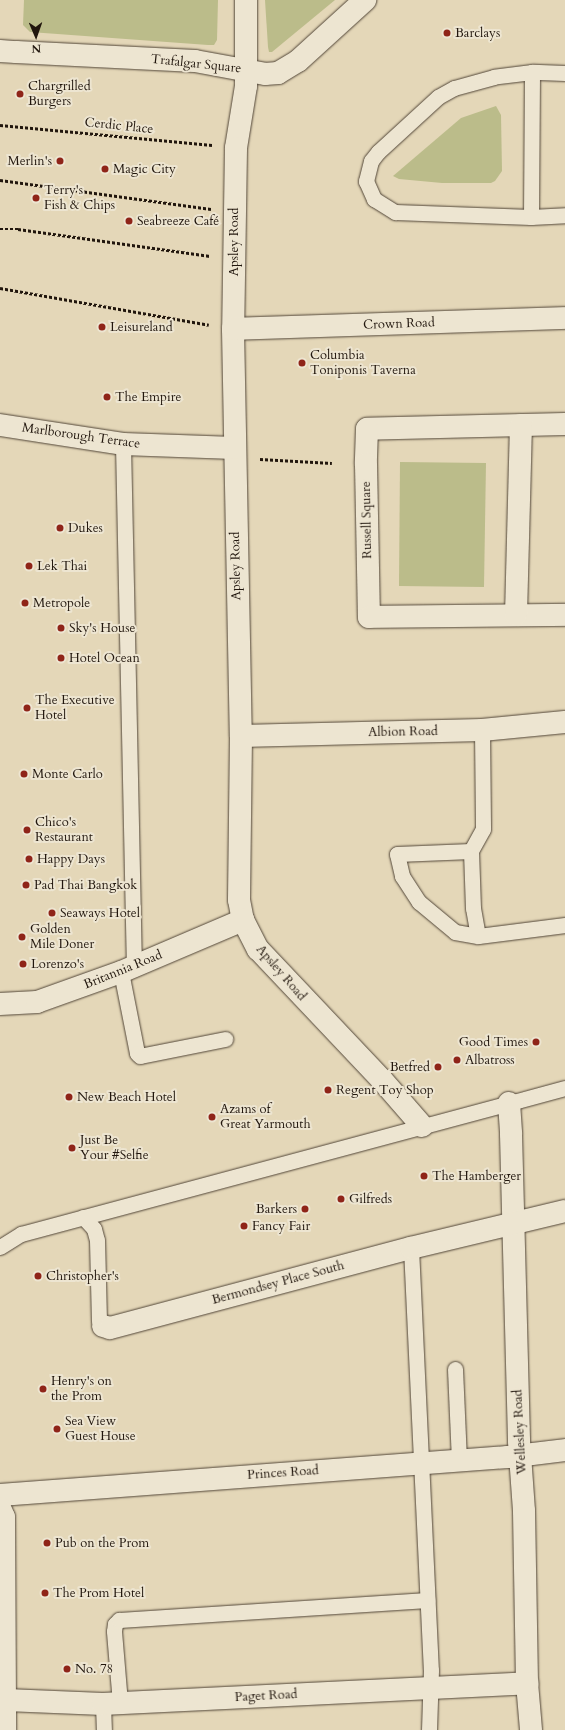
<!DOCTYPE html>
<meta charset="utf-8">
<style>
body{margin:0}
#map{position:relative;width:565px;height:1730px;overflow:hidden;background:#e4d7b8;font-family:Cardo,serif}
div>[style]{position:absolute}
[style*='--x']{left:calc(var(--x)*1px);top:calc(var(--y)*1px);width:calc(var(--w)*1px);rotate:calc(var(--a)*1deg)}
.green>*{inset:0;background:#bbbc8a}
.path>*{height:2.5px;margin-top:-1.25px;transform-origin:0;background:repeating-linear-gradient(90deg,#21160d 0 3px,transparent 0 5px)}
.roads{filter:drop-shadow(0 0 1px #524638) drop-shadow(0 0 1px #524638)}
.service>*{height:15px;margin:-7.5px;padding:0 7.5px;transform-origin:7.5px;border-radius:7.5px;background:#ede5d1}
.pedestrian>*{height:22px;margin:-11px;padding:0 11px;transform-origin:11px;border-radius:11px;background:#ede5d1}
.minor>*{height:22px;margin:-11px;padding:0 11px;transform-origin:11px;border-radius:11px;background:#ede5d1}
.tertiary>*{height:22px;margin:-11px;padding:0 11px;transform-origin:11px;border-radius:11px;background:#ede5d1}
.dots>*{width:11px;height:11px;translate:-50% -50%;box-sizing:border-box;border:2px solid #ede5d1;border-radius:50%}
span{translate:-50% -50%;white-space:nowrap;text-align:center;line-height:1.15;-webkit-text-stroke:4px #ede5d1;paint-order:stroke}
.poi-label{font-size:13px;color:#21160d}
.left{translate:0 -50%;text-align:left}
.right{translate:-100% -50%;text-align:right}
.street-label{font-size:13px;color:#21160d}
.north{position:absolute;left:16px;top:16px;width:40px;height:40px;-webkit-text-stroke:3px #ede5d1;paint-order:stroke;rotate:178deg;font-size:11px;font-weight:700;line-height:16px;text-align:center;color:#21160d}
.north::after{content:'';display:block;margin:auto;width:14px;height:18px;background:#21160d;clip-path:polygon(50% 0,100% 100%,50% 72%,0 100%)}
</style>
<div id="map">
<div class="green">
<i style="clip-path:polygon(24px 0,218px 0,217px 40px,214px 45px,208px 45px,30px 32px,23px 25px)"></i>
<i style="clip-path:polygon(265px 0,335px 0,272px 52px,269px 52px,268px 47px)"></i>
<i style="clip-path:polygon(496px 106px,501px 115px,502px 171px,495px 181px,491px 183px,442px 183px,399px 179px,393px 176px,461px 118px)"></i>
<i style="clip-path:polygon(400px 462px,486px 463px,484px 587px,399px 586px)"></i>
</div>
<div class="path">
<i style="--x:0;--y:125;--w:213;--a:5.4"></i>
<i style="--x:0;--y:180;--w:213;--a:7.8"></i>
<i style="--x:0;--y:229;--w:18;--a:0"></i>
<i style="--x:18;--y:229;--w:194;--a:8"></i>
<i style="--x:0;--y:288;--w:212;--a:10"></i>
<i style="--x:260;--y:459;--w:72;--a:3.2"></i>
</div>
<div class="roads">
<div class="service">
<i style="--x:565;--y:73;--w:33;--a:-178"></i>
<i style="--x:532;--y:72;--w:38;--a:173"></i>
<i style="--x:494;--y:77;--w:41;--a:164.6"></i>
<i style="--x:454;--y:88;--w:18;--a:151"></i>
<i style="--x:438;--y:97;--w:81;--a:137.5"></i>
<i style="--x:378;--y:152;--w:11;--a:128"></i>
<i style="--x:371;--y:161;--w:21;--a:104"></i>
<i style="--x:366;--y:181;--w:20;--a:66"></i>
<i style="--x:374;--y:199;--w:25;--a:32"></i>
<i style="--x:395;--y:212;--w:136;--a:2.1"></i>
<i style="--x:531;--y:217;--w:34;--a:-3"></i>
<i style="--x:531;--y:217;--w:145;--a:-89.6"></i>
<i style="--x:123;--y:444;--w:523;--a:88.8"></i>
<i style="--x:482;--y:730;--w:99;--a:89.4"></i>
<i style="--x:483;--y:829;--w:25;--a:119"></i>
<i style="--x:471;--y:851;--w:57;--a:88"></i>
<i style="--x:473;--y:908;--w:28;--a:80"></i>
<i style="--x:478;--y:936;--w:88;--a:-7.2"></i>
<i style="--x:471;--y:851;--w:74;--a:177.7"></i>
<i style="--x:397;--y:854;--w:23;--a:77"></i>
<i style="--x:402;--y:876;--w:31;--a:57"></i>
<i style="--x:419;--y:902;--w:47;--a:39.8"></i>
<i style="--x:455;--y:932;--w:23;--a:10"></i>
<i style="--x:121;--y:972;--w:83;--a:78.8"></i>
<i style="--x:137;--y:1053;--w:4;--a:45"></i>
<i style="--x:140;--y:1056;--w:87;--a:-11.3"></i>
<i style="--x:83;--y:1217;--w:16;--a:47"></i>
<i style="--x:94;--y:1229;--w:11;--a:75"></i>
<i style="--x:97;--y:1240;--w:80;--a:88.6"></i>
<i style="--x:99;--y:1320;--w:7;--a:56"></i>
<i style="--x:0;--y:1247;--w:25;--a:-32"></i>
<i style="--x:21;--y:1234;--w:563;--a:-15.02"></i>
<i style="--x:411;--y:1248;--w:422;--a:87.3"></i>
<i style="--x:431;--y:1670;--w:60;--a:91.9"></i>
<i style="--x:455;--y:1369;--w:91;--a:87.5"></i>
<i style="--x:120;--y:1703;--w:72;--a:-94.8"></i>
<i style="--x:114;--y:1631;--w:7;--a:-82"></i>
<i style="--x:115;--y:1624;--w:6;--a:-45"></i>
<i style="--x:119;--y:1620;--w:309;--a:-3.7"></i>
<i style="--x:103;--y:1704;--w:26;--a:88"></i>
</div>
<div class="pedestrian">
<i style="--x:0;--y:51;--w:16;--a:4"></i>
<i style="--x:382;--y:1080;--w:61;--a:49"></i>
<i style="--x:509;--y:1103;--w:31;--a:86"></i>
</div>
<div class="minor">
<i style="--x:246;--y:0;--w:86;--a:90"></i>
<i style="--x:246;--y:86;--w:63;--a:99.2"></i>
<i style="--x:236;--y:148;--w:181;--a:90.9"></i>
<i style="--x:233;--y:329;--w:407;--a:88.9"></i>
<i style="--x:241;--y:736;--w:164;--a:90.7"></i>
<i style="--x:239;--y:900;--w:20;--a:79"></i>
<i style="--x:243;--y:920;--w:33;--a:63"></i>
<i style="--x:258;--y:949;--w:180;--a:46.6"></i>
<i style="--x:16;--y:52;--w:179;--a:2.9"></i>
<i style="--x:195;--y:61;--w:71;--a:10.5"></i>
<i style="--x:265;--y:74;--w:13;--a:-4"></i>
<i style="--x:278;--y:73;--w:23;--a:-31"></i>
<i style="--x:298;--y:61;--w:91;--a:-42.3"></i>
<i style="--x:233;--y:329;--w:332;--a:-1.9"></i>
<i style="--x:565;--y:424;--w:198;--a:178.6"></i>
<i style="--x:367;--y:429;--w:35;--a:92"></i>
<i style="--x:366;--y:464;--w:153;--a:88.9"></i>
<i style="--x:369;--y:617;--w:196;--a:-0.6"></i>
<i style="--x:0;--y:425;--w:124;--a:8.8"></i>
<i style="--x:123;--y:444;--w:111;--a:2.1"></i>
<i style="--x:516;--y:615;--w:190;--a:-88.5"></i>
<i style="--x:241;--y:736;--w:241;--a:-1.4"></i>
<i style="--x:482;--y:730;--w:83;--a:-5.5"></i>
<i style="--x:0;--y:1004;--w:37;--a:-3"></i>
<i style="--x:37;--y:1002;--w:89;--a:-19.7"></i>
<i style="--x:121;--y:972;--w:133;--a:-23.1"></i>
<i style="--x:511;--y:1134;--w:307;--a:88.5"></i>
<i style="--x:519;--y:1441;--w:70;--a:85.9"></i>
<i style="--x:524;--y:1511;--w:172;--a:89"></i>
<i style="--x:527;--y:1683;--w:47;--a:85.1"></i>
<i style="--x:103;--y:1326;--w:7;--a:16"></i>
<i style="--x:110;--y:1328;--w:311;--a:-14.9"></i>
<i style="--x:411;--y:1248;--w:158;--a:-13.5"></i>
<i style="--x:0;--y:1495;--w:509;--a:-4.28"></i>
<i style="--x:508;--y:1457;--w:57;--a:-7"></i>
<i style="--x:6;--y:1700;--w:97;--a:2.4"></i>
<i style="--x:103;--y:1704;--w:425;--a:-2.8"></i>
</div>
<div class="tertiary">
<i style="--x:0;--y:1508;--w:10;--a:66"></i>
<i style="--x:4;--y:1517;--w:213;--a:89.7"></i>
</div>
</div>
<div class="dots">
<i style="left:447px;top:33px;background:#8f2418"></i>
<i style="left:20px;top:94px;background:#8f2418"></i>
<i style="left:60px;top:161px;background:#8f2418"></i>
<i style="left:105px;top:169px;background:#8f2418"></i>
<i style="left:36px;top:198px;background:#8f2418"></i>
<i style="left:129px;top:221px;background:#8f2418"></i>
<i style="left:102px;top:327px;background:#8f2418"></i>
<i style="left:302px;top:363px;background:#8f2418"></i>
<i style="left:107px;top:397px;background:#8f2418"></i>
<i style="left:60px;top:528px;background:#8f2418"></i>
<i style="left:29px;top:566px;background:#8f2418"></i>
<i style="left:25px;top:603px;background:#8f2418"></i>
<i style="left:61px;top:628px;background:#8f2418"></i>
<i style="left:61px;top:658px;background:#8f2418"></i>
<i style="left:27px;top:708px;background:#8f2418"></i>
<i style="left:24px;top:774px;background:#8f2418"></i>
<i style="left:27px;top:830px;background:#8f2418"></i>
<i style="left:29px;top:859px;background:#8f2418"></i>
<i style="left:26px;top:885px;background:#8f2418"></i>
<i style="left:52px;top:913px;background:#8f2418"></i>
<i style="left:22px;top:937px;background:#8f2418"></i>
<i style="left:23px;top:964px;background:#8f2418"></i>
<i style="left:536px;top:1042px;background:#8f2418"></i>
<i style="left:457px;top:1060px;background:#8f2418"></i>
<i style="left:438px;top:1067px;background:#8f2418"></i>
<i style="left:328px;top:1090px;background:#8f2418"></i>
<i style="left:69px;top:1097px;background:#8f2418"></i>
<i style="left:212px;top:1117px;background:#8f2418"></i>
<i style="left:72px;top:1148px;background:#8f2418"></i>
<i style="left:424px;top:1176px;background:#8f2418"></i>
<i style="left:341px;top:1199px;background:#8f2418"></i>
<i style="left:305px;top:1209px;background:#8f2418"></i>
<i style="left:244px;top:1226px;background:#8f2418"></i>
<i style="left:38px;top:1276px;background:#8f2418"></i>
<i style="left:43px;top:1389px;background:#8f2418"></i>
<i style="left:57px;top:1429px;background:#8f2418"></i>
<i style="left:47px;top:1543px;background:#8f2418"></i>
<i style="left:45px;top:1593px;background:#8f2418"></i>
<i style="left:67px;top:1669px;background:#8f2418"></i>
</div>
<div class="poi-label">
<span class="left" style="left:455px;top:33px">Barclays</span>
<span class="left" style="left:28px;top:94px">Chargrilled<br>Burgers</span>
<span class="right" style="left:52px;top:161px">Merlin's</span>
<span class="left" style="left:113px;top:169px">Magic City</span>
<span class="left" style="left:44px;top:198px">Terry's<br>Fish &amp; Chips</span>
<span class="left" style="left:137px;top:221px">Seabreeze Café</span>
<span class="left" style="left:110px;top:327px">Leisureland</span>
<span class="left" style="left:310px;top:363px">Columbia<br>Toniponis Taverna</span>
<span class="left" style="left:115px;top:397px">The Empire</span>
<span class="left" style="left:68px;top:528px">Dukes</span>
<span class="left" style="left:37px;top:566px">Lek Thai</span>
<span class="left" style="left:33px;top:603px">Metropole</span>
<span class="left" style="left:69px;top:628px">Sky's House</span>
<span class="left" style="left:69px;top:658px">Hotel Ocean</span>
<span class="left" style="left:35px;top:708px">The Executive<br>Hotel</span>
<span class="left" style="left:32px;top:774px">Monte Carlo</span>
<span class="left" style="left:35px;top:830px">Chico's<br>Restaurant</span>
<span class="left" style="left:37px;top:859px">Happy Days</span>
<span class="left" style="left:34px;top:885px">Pad Thai Bangkok</span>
<span class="left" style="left:60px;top:913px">Seaways Hotel</span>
<span class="left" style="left:30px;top:937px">Golden<br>Mile Doner</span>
<span class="left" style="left:31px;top:964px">Lorenzo's</span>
<span class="right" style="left:528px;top:1042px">Good Times</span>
<span class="left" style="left:465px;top:1060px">Albatross</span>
<span class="right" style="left:430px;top:1067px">Betfred</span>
<span class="left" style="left:336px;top:1090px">Regent Toy Shop</span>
<span class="left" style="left:77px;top:1097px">New Beach Hotel</span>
<span class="left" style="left:220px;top:1117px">Azams of<br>Great Yarmouth</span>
<span class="left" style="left:80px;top:1148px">Just Be<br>Your #Selfie</span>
<span class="left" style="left:432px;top:1176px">The Hamberger</span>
<span class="left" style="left:349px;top:1199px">Gilfreds</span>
<span class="right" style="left:297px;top:1209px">Barkers</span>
<span class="left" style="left:252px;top:1226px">Fancy Fair</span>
<span class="left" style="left:46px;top:1276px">Christopher's</span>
<span class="left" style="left:51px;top:1389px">Henry's on<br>the Prom</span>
<span class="left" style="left:65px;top:1429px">Sea View<br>Guest House</span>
<span class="left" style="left:55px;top:1543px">Pub on the Prom</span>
<span class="left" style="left:53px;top:1593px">The Prom Hotel</span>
<span class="left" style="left:75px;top:1669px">No. 78</span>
</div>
<div class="street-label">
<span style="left:196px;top:64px;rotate:6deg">Trafalgar Square</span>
<span style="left:119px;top:126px;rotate:6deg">Cerdic Place</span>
<span style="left:234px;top:242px;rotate:-90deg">Apsley Road</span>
<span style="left:399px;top:324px;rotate:-2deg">Crown Road</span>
<span style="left:81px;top:436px;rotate:8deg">Marlborough Terrace</span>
<span style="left:367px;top:520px;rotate:-91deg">Russell Square</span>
<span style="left:236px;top:566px;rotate:-91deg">Apsley Road</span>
<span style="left:403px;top:732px;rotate:-1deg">Albion Road</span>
<span style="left:123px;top:970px;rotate:-22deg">Britannia Road</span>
<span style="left:281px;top:973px;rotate:49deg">Apsley Road</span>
<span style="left:278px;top:1283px;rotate:-15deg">Bermondsey Place South</span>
<span style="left:520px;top:1432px;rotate:-93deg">Wellesley Road</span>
<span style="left:283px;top:1473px;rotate:-4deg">Princes Road</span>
<span style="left:266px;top:1696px;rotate:-3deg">Paget Road</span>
</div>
<div class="north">N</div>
</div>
